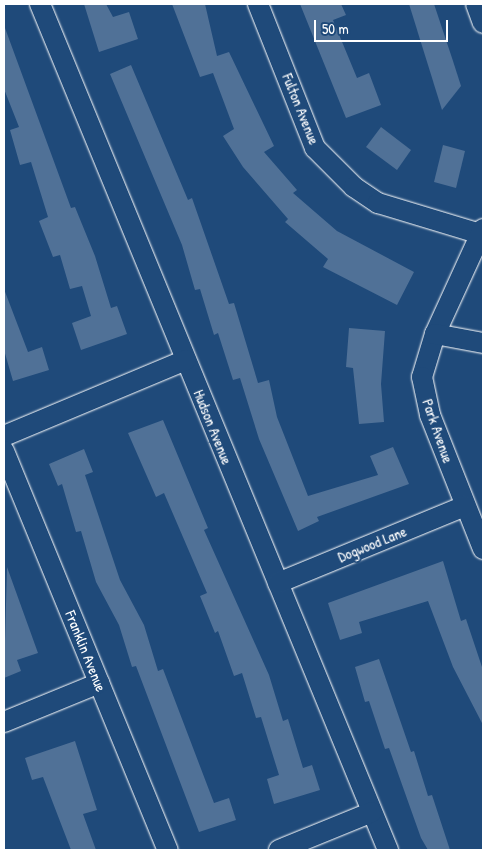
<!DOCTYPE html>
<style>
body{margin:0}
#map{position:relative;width:487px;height:854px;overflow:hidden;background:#1f4a7a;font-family:"Patrick Hand",sans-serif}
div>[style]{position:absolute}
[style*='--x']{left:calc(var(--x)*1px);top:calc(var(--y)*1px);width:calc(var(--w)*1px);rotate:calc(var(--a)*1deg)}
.building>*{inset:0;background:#507197}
.roads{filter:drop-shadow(0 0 1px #fff) drop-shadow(0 0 1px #fff)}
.minor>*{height:20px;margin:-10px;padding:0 10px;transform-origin:10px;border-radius:10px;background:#1f4a7a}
span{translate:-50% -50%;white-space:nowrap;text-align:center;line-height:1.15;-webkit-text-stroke:4px #1f4a7a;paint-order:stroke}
.street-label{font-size:15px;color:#fff}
.frame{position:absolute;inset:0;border:5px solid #fff;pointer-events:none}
.scale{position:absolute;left:314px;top:20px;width:134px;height:22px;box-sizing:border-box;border:2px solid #fff;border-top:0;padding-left:6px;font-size:15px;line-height:18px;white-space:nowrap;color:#fff;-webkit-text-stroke:4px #1f4a7a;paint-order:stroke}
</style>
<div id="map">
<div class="building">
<i style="clip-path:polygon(84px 4px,106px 4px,113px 17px,129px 12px,138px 39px,99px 52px)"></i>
<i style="clip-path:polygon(172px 4px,205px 4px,217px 56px,229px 52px,274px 146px,264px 152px,297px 190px,293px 193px,337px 231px,414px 272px,397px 305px,323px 267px,328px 259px,285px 222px,288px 219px,243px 167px,223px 136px,234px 129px,213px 73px,200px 77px)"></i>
<i style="clip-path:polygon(300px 4px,341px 4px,346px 15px,333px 20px,357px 78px,369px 73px,381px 105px,346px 118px)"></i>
<i style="clip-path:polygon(409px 4px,434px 4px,453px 61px,461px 86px,442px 110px)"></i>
<i style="clip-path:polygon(5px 28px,71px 208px,75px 207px,95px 256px,111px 308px,117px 306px,127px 334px,81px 350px,72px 323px,91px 316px,82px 286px,70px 289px,60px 255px,53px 257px,39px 221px,48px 217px,31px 162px,20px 165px,10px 130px,19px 127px,4px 89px)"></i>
<i style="clip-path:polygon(131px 65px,188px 200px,192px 198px,229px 304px,234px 303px,258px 383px,269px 380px,277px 417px,308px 496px,378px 475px,370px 456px,393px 447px,409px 484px,317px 517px,319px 521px,298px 531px,259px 439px,240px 378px,233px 380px,218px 333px,214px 335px,200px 289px,195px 290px,182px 245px,110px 74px)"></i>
<i style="clip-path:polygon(381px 127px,411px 150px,397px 170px,366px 147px)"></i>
<i style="clip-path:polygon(443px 145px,465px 151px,456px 188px,434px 182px)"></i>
<i style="clip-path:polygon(4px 289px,28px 352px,42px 347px,49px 370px,13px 381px,4px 350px)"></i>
<i style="clip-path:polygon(349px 328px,385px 331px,381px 384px,384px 422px,359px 424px,353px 368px,346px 367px)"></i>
<i style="clip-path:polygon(163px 420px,208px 528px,204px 530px,269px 675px,283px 721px,288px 719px,303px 768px,312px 765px,320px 790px,274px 804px,267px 779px,279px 775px,261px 717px,256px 718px,242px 673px,234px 676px,218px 631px,215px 633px,200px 596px,207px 593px,164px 493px,156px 497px,128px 433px)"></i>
<i style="clip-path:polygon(84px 449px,93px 472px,85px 475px,120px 580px,144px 625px,158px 671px,163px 669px,214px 803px,229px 798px,236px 820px,199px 832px,136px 666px,132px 667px,119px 625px,96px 582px,81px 531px,76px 532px,62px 484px,58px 486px,49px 464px)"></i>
<i style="clip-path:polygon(443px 561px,461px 621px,466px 619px,483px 670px,483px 725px,453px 667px,428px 601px,359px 622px,362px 633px,340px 640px,328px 603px)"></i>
<i style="clip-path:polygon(7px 567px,38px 653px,17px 660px,21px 671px,4px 678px)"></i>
<i style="clip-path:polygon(379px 659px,411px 752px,414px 751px,428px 796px,432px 795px,450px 850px,428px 850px,421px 838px,389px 748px,385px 749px,369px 701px,365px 702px,355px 667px)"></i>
<i style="clip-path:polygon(75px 741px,97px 810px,83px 814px,96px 850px,71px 850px,43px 777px,32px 780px,25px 758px)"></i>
</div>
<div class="roads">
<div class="minor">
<i style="--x:40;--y:4;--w:915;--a:67.64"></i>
<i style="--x:258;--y:4;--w:155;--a:68.4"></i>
<i style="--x:315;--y:148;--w:55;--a:45"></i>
<i style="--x:354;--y:187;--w:29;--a:34"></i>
<i style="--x:378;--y:203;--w:108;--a:16.8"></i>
<i style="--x:476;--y:4;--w:20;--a:70"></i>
<i style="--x:483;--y:229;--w:115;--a:114.6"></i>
<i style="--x:435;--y:334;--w:45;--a:106.8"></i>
<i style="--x:422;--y:377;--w:39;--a:78"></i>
<i style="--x:430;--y:415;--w:144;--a:68.4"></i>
<i style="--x:435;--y:334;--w:49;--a:10.6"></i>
<i style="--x:4;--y:436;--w:197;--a:-22.7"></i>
<i style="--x:4;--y:451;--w:431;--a:67.7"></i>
<i style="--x:278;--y:583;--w:202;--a:-22.4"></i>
<i style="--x:4;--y:722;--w:103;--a:-22.3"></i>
<i style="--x:279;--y:850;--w:100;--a:-22.2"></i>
</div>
</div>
<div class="street-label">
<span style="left:301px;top:109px;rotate:68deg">Fulton Avenue</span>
<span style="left:213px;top:427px;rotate:68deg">Hudson Avenue</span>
<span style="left:438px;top:431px;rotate:71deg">Park Avenue</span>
<span style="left:372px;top:544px;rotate:-22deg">Dogwood Lane</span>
<span style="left:86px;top:651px;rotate:68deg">Franklin Avenue</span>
</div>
<div class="frame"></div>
<div class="scale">50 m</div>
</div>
